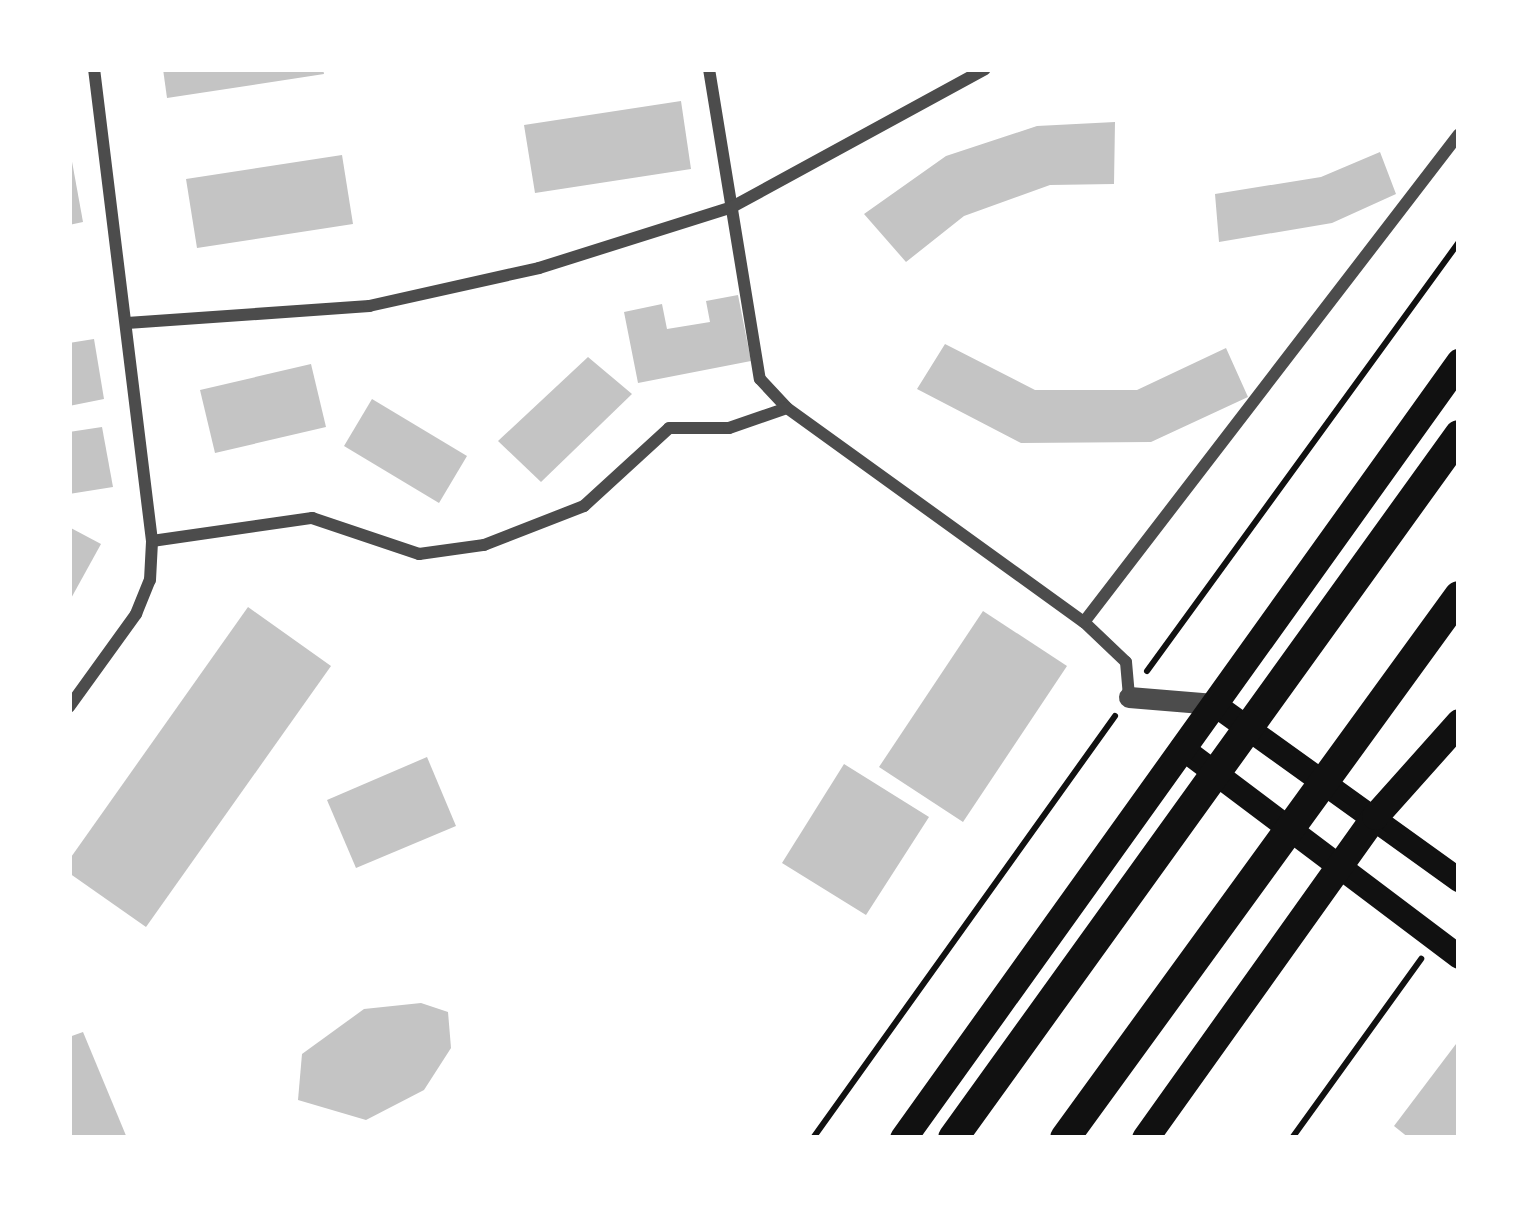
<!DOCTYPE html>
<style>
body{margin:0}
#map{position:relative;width:1528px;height:1207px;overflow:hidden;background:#fff;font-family:Ubuntu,sans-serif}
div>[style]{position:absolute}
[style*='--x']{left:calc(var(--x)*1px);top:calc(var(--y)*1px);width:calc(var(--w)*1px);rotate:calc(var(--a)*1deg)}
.building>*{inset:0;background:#c4c4c4}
.path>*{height:6px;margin:-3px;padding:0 3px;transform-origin:3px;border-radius:3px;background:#111}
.minor>*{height:12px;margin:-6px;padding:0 6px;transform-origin:6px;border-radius:6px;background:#4c4c4c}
.tertiary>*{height:21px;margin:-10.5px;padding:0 10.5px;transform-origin:10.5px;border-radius:10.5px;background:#4c4c4c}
.secondary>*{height:24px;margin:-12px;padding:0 12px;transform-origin:12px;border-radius:12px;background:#111}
.primary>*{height:27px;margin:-13.5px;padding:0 13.5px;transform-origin:13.5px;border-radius:13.5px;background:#111}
.trunk>*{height:30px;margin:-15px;padding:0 15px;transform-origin:15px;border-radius:15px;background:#111}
span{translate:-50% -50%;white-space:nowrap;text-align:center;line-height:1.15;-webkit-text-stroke:9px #fff;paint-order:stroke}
.frame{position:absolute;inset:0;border:72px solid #fff;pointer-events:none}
</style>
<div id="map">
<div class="building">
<i style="clip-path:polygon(163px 69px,323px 69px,324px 74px,167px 98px)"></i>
<i style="clip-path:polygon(681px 101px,691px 169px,535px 193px,524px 125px)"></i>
<i style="clip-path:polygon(1115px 122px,1114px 184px,1050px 185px,964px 216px,906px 262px,864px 214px,946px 156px,1037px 126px)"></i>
<i style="clip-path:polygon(1380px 152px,1396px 194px,1332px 223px,1219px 242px,1215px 194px,1321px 177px)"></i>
<i style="clip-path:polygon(342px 155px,353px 224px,197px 248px,186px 179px)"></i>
<i style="clip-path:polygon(71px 156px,83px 222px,69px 225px,69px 157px)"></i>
<i style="clip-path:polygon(738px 295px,751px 361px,638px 383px,624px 312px,662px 304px,667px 329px,710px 322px,706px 301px)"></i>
<i style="clip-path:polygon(94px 339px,104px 399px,69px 406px,69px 343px)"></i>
<i style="clip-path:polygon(945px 344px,1035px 390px,1137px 390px,1226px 348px,1248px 397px,1151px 442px,1021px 443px,917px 389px)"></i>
<i style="clip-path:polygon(588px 357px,632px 394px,541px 482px,498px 441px)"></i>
<i style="clip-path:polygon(311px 364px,326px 427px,215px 453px,200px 390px)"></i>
<i style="clip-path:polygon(372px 399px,467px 456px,439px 503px,344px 446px)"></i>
<i style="clip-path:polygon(102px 427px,113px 487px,69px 494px,69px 432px)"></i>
<i style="clip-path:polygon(69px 527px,101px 544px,69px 602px)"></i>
<i style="clip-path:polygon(248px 607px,331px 666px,146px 927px,69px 873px,69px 860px)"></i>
<i style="clip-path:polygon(983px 611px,1067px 666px,963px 822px,879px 767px)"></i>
<i style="clip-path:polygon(427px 757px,456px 826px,356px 868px,327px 800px)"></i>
<i style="clip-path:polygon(844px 764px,929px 817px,866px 915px,782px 863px)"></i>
<i style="clip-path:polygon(421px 1003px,448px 1012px,451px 1048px,424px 1090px,366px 1120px,298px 1100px,302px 1054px,364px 1009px)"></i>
<i style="clip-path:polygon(83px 1032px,127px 1138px,69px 1138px,69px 1037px)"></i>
<i style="clip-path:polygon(1459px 1040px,1459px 1138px,1409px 1138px,1394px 1126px)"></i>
</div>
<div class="path">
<i style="--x:1147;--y:671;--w:530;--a:-53.97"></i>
<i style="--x:813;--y:1138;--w:519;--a:-54.41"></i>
<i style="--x:1292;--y:1138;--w:221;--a:-54.2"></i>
</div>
<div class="minor">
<i style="--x:709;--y:69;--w:314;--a:80.7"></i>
<i style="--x:760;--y:379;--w:40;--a:47"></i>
<i style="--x:787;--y:408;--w:366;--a:35.8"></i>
<i style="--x:1084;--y:622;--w:58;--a:43.6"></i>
<i style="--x:1126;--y:662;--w:35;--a:85"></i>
<i style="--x:127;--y:323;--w:243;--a:-4"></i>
<i style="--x:369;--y:306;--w:174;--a:-12.6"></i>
<i style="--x:539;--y:268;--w:202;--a:-17.5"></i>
<i style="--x:732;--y:207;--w:288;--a:-28.6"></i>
<i style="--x:152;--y:541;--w:162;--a:-8.2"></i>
<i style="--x:312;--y:518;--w:113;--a:18.6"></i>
<i style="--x:419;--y:554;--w:66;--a:-7.9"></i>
<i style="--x:484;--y:545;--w:107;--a:-21.3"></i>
<i style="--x:584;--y:506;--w:115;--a:-42.5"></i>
<i style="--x:669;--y:428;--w:60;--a:0"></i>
<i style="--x:729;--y:428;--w:61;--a:-19"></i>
<i style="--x:1084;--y:622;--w:615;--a:-52.46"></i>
<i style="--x:69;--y:707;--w:115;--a:-54.2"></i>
<i style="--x:136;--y:614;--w:37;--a:-68"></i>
<i style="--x:150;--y:580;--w:39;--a:-87"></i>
<i style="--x:152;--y:541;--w:476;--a:-97"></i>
</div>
<div class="tertiary">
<i style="--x:1129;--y:697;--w:85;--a:4.7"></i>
</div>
<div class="secondary">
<i style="--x:1214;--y:704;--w:302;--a:35.7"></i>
<i style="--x:1182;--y:748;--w:347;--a:37"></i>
</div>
<div class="primary">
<i style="--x:903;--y:1138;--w:955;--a:-54.38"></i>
<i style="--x:1145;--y:1138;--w:396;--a:-54.5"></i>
<i style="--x:1375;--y:816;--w:126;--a:-48.2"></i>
</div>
<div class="trunk">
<i style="--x:953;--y:1138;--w:866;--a:-54.25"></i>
<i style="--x:1065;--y:1138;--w:670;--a:-53.99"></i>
</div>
<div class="frame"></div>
</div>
